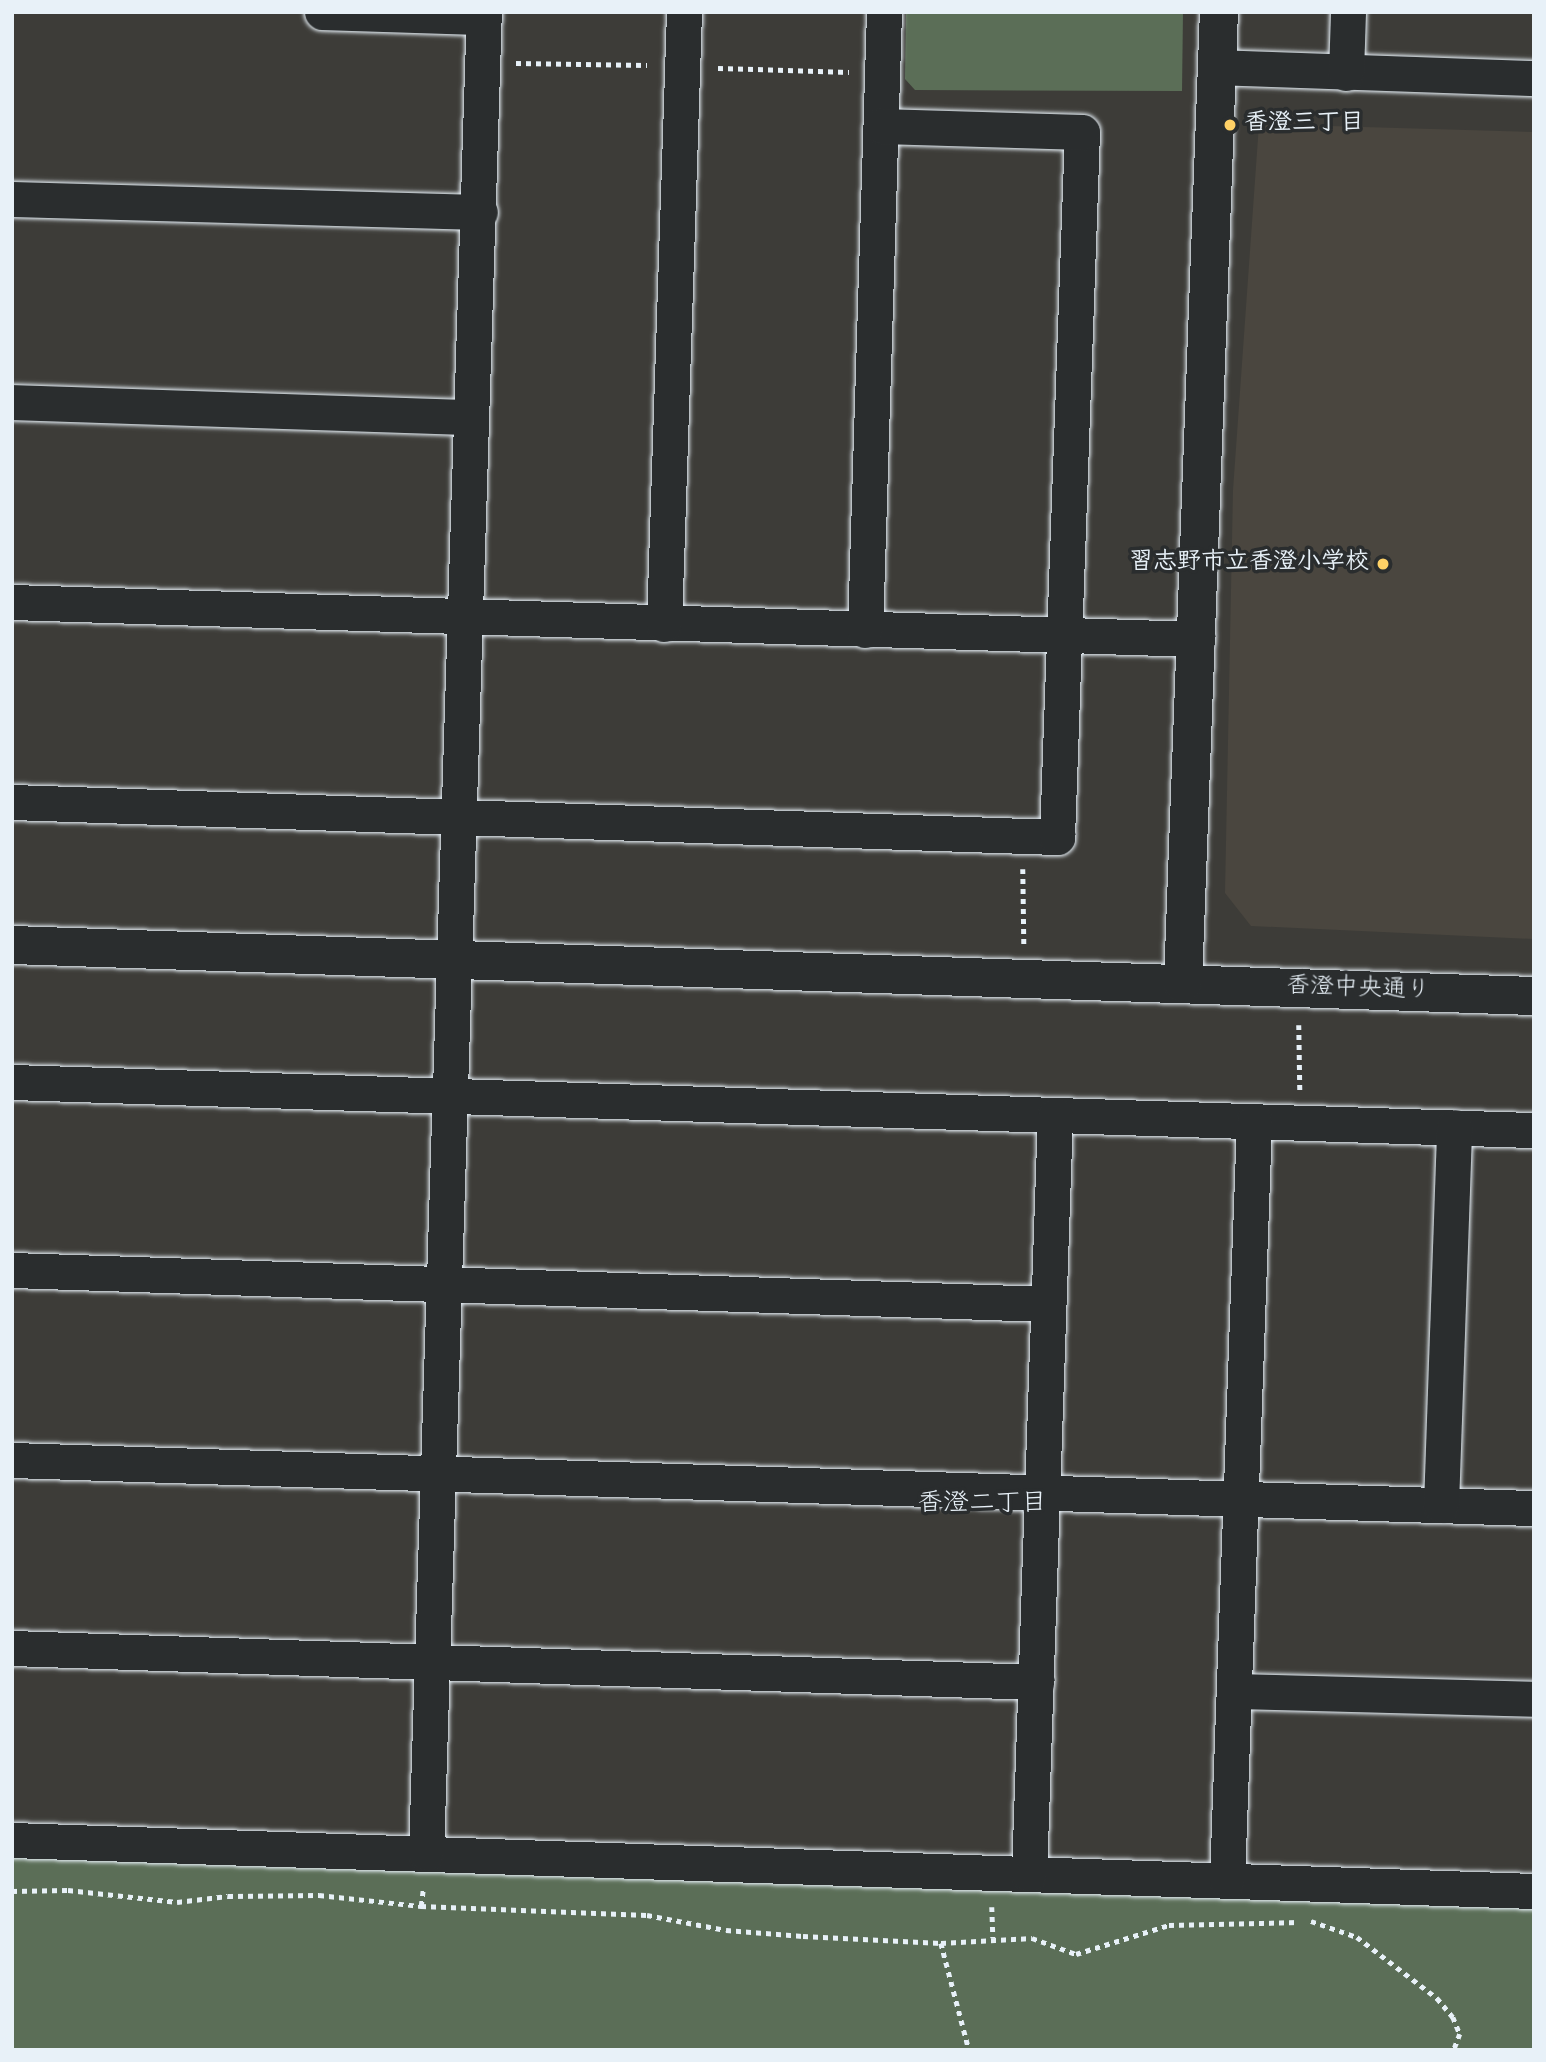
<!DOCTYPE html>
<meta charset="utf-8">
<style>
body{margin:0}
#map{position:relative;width:1546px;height:2062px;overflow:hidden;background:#3d3c38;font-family:Dekko,"Klee One",sans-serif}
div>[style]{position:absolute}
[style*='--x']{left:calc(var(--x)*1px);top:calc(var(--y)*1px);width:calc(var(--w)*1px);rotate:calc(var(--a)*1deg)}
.built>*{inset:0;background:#4a463f}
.green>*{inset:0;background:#5b6e57}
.path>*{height:4.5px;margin-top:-2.25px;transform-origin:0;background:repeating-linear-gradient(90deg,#e8f1f8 0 5px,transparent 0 10px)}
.roads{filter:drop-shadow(0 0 2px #e8f1f8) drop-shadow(0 0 2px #e8f1f8)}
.minor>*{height:35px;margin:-17.5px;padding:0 17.5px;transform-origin:17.5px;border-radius:17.5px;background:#2a2d2e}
.tertiary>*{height:38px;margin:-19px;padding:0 19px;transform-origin:19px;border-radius:19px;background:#2a2d2e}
.dots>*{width:19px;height:19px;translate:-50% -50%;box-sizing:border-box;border:4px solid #2a2d2e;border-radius:50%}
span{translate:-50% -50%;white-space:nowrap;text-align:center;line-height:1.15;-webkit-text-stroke:7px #2a2d2e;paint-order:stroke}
.poi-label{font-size:24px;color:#e8f1f8;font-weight:700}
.left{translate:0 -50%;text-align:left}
.right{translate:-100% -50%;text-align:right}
.street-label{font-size:24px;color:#e8f1f8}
.neighbourhood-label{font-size:26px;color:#e8f1f8}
.frame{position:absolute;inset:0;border:14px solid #e8f1f8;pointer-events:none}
</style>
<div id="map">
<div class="built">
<i style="clip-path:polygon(1259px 124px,1534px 132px,1534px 939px,1251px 926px,1225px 893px,1233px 490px)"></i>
</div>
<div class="green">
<i style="clip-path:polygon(906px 12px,1183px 12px,1182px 91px,915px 90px,905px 79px)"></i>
<i style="clip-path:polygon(12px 1853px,1534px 1903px,1534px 2050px,12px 2050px)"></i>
</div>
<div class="path">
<i style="--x:516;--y:63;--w:131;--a:0.9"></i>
<i style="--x:718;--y:68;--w:131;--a:1.7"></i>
<i style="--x:1023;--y:869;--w:75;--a:89.2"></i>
<i style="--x:1299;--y:1025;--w:65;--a:89.1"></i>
<i style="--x:12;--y:1891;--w:56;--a:-1"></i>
<i style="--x:68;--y:1890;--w:110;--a:6.3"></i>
<i style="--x:177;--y:1902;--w:51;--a:-6.7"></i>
<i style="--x:228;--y:1896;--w:91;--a:-0.6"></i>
<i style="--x:319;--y:1895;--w:103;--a:6.2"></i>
<i style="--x:421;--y:1906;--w:226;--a:2.3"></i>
<i style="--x:647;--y:1915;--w:80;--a:10.8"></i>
<i style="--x:726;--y:1930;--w:77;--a:4.5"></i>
<i style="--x:803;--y:1936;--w:138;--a:2.9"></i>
<i style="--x:941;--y:1943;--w:91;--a:-3.1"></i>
<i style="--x:1032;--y:1938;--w:47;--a:20"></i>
<i style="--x:1076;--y:1954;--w:97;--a:-17.3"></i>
<i style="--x:1169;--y:1925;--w:130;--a:-1.3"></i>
<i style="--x:421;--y:1906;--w:16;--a:-83"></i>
<i style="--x:992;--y:1907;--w:31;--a:88"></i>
<i style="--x:1311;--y:1921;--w:49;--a:19.2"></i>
<i style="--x:1357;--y:1937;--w:101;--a:37.3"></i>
<i style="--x:1437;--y:1998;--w:25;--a:50"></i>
<i style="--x:1453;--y:2017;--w:18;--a:68"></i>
<i style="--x:1460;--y:2034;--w:17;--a:111"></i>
<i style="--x:941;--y:1943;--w:111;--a:75.3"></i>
</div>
<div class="roads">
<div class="minor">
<i style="--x:322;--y:12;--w:162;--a:1.8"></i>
<i style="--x:1217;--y:67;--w:317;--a:2"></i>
<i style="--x:1346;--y:73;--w:61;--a:-88.1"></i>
<i style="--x:12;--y:199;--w:468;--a:1.6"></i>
<i style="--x:12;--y:402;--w:459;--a:1.9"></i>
<i style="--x:12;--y:602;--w:1186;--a:1.79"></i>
<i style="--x:664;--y:624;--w:612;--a:-88.13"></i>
<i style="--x:865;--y:630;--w:618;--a:-88.24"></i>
<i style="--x:12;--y:802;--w:1046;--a:1.92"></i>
<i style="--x:1057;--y:837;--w:705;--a:-87.97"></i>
<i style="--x:1082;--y:132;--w:201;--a:-178.3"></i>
<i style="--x:12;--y:1082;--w:1523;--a:1.81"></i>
<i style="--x:12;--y:1270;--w:1037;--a:1.88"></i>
<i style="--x:12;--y:1460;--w:1523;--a:1.81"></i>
<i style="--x:1441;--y:1505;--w:378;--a:-88"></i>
<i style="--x:12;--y:1648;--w:1025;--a:1.9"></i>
<i style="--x:1235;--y:1691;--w:299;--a:1.5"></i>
<i style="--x:12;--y:1840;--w:1523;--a:1.92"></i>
<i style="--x:426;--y:1853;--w:1842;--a:-88.2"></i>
<i style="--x:1029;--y:1874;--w:759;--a:-88.04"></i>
<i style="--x:1227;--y:1880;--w:759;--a:-87.96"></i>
</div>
<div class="tertiary">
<i style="--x:12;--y:945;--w:1523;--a:1.92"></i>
<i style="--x:1183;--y:983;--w:972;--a:-87.88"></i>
</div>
</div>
<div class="dots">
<i style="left:1230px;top:125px;background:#ffd166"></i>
<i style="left:1383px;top:564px;background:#ffd166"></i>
</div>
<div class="poi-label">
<span class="left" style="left:1244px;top:125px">香澄三丁目</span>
<span class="right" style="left:1369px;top:564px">習志野市立香澄小学校</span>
</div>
<div class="street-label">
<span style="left:1358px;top:990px;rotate:2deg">香澄中央通り</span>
</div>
<div class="neighbourhood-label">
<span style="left:982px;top:1505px">香澄二丁目</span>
</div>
<div class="frame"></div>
</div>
